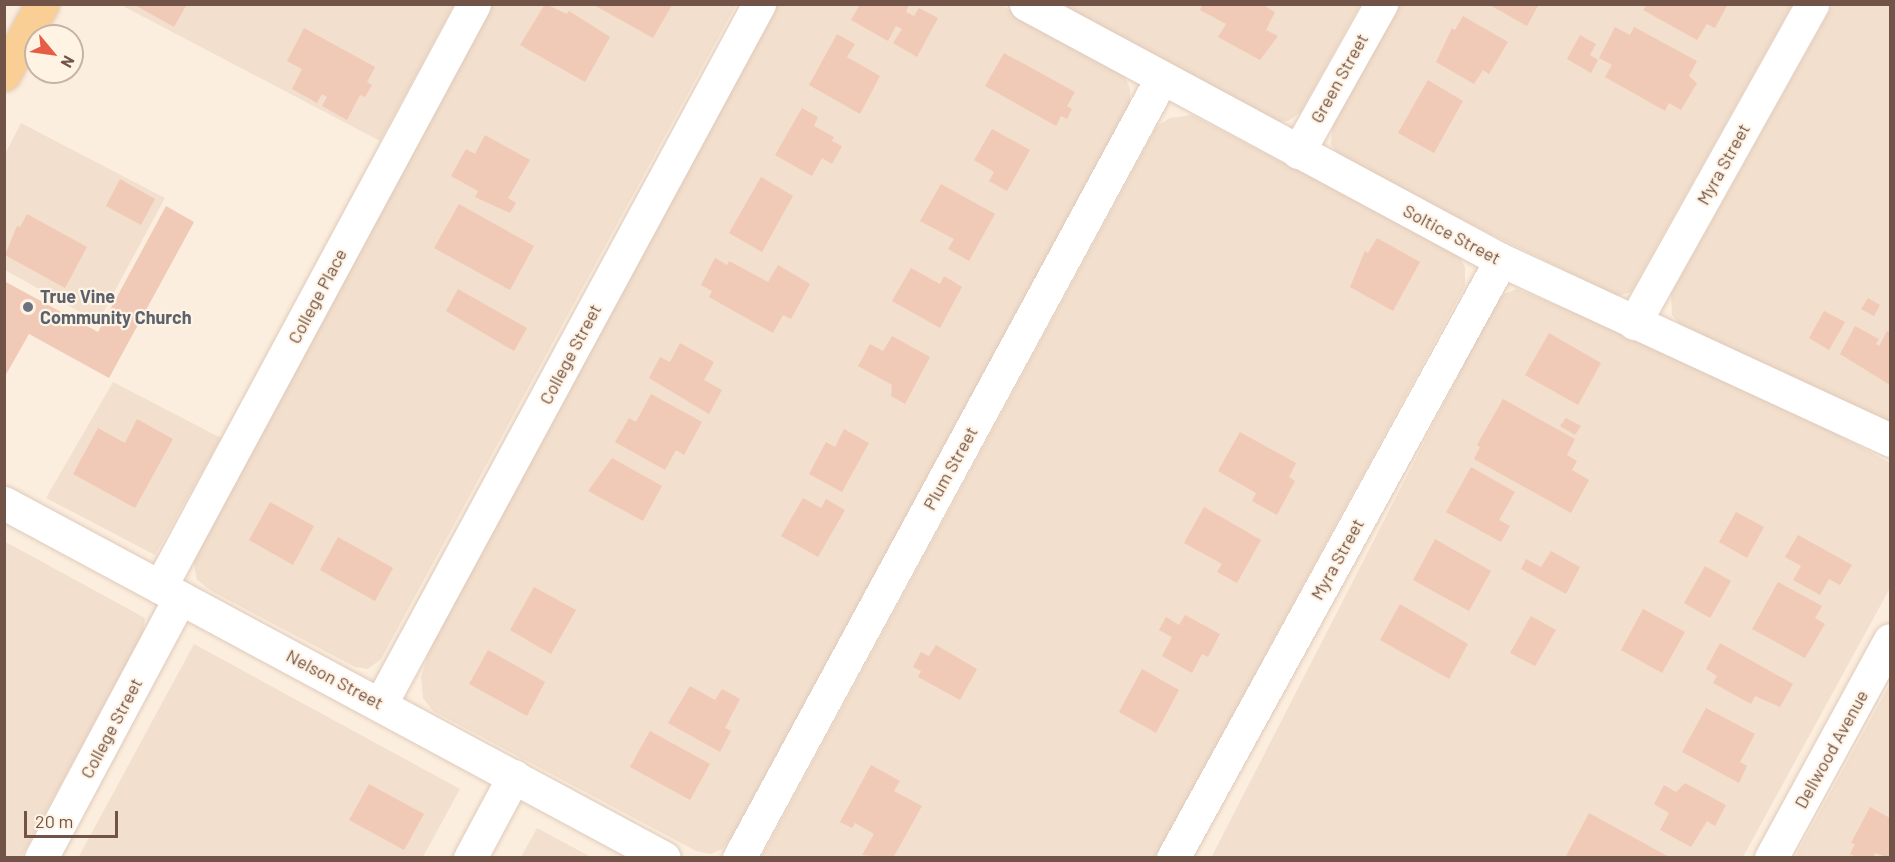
<!DOCTYPE html>
<style>
body{margin:0}
#map{position:relative;width:1895px;height:862px;overflow:hidden;background:#fceede;font-family:Barlow,sans-serif}
div>[style]{position:absolute}
[style*='--x']{left:calc(var(--x)*1px);top:calc(var(--y)*1px);width:calc(var(--w)*1px);rotate:calc(var(--a)*1deg)}
.residential>*{inset:0;background:#f3dfcd}
.building>*{inset:0;background:#f0cab6}
.roads{filter:drop-shadow(0 0 2px #dfcabb) drop-shadow(0 0 2px #dfcabb)}
.minor>*{height:33px;margin:-16.5px;padding:0 16.5px;transform-origin:16.5px;border-radius:16.5px;background:#fff}
.major>*{height:33px;margin:-16.5px;padding:0 16.5px;transform-origin:16.5px;border-radius:16.5px;background:#facf96}
.dots>*{width:16px;height:16px;translate:-50% -50%;box-sizing:border-box;border:3px solid #fff3e4;border-radius:50%}
span{translate:-50% -50%;white-space:nowrap;text-align:center;line-height:1.15;-webkit-text-stroke:4.5px #fff3e4;paint-order:stroke}
.street-label{font-size:18px;color:#715347}
.worship-label{font-size:18px;color:#5b616d;font-weight:700}
.left{translate:0 -50%;text-align:left}
.frame{position:absolute;inset:0;border:6px solid #715347;pointer-events:none}
.north{position:absolute;left:24px;top:24px;width:60px;height:60px;box-sizing:border-box;background:#fff3e4;border:2px solid #c6b3a5;border-radius:50%;rotate:119deg;font-size:16px;font-weight:700;line-height:24px;text-align:center;color:#715347}
.north::after{content:'';display:block;margin:auto;width:21px;height:27px;background:#e55d44;clip-path:polygon(50% 0,100% 100%,50% 72%,0 100%)}
.scale{position:absolute;left:24px;top:811px;width:94px;height:27px;box-sizing:border-box;border:3px solid #715347;border-top:0;padding-left:8px;font-size:18px;line-height:21px;white-space:nowrap;color:#715347;-webkit-text-stroke:4px #fff3e4;paint-order:stroke}
</style>
<div id="map">
<div class="residential">
<i style="clip-path:polygon(121px 5px,454px 5px,380px 141px)"></i>
<i style="clip-path:polygon(492px 5px,736px 5px,381px 659px,368px 669px,355px 667px,213px 592px,197px 580px,193px 558px)"></i>
<i style="clip-path:polygon(777px 5px,1001px 5px,1122px 71px,1130px 88px,1130px 103px,734px 834px,722px 849px,711px 854px,696px 851px,433px 711px,423px 698px,421px 677px,431px 645px)"></i>
<i style="clip-path:polygon(1056px 5px,1360px 5px,1300px 113px,1288px 121px,1275px 122px)"></i>
<i style="clip-path:polygon(1398px 5px,1792px 5px,1631px 292px,1617px 296px,1341px 160px,1331px 144px,1333px 120px)"></i>
<i style="clip-path:polygon(1833px 5px,1890px 5px,1890px 426px,1686px 332px,1672px 315px,1671px 294px)"></i>
<i style="clip-path:polygon(1192px 115px,1458px 254px,1465px 267px,1465px 286px,1156px 857px,761px 858px,1157px 126px,1170px 118px)"></i>
<i style="clip-path:polygon(21px 123px,165px 198px,98px 322px,5px 270px,5px 154px)"></i>
<i style="clip-path:polygon(1517px 289px,1732px 377px,1890px 463px,1890px 588px,1743px 857px,1211px 858px,1495px 304px,1504px 294px)"></i>
<i style="clip-path:polygon(113px 382px,221px 438px,155px 555px,46px 498px)"></i>
<i style="clip-path:polygon(4px 541px,145px 618px,143px 634px,21px 857px,5px 857px)"></i>
<i style="clip-path:polygon(194px 644px,460px 789px,423px 857px,78px 858px)"></i>
<i style="clip-path:polygon(1890px 684px,1890px 857px,1795px 857px)"></i>
<i style="clip-path:polygon(537px 828px,591px 857px,521px 857px)"></i>
</div>
<div class="building">
<i style="clip-path:polygon(133px 4px,187px 4px,174px 27px)"></i>
<i style="clip-path:polygon(545px 4px,567px 14px,569px 11px,610px 37px,585px 82px,520px 45px)"></i>
<i style="clip-path:polygon(860px 4px,909px 4px,906px 12px,914px 16px,919px 8px,938px 18px,917px 57px,893px 43px,902px 29px,896px 26px,888px 41px,851px 20px)"></i>
<i style="clip-path:polygon(1203px 4px,1261px 4px,1275px 12px,1266px 30px,1278px 36px,1260px 60px,1218px 37px,1226px 24px,1200px 10px)"></i>
<i style="clip-path:polygon(1488px 4px,1539px 4px,1527px 26px)"></i>
<i style="clip-path:polygon(1647px 4px,1728px 4px,1715px 28px,1707px 24px,1697px 40px,1643px 10px)"></i>
<i style="clip-path:polygon(594px 5px,672px 5px,653px 38px)"></i>
<i style="clip-path:polygon(1463px 16px,1508px 42px,1489px 74px,1483px 70px,1474px 84px,1436px 62px,1452px 28px,1455px 30px)"></i>
<i style="clip-path:polygon(1615px 27px,1630px 35px,1634px 27px,1697px 61px,1689px 76px,1697px 83px,1681px 110px,1669px 103px,1665px 111px,1605px 77px,1612px 65px,1599px 58px)"></i>
<i style="clip-path:polygon(304px 28px,375px 67px,367px 82px,372px 85px,365px 97px,360px 95px,347px 120px,322px 106px,327px 97px,322px 94px,317px 103px,292px 89px,302px 69px,287px 61px)"></i>
<i style="clip-path:polygon(837px 34px,855px 44px,847px 57px,880px 76px,860px 114px,809px 85px)"></i>
<i style="clip-path:polygon(1580px 35px,1596px 44px,1590px 55px,1598px 60px,1591px 73px,1567px 59px)"></i>
<i style="clip-path:polygon(1004px 53px,1075px 92px,1067px 106px,1072px 109px,1067px 119px,1061px 116px,1056px 126px,985px 86px)"></i>
<i style="clip-path:polygon(1428px 80px,1463px 101px,1434px 153px,1398px 133px)"></i>
<i style="clip-path:polygon(802px 108px,818px 117px,814px 126px,834px 137px,832px 141px,842px 146px,832px 164px,822px 158px,812px 176px,775px 155px)"></i>
<i style="clip-path:polygon(992px 129px,1030px 150px,1007px 191px,989px 181px,994px 172px,974px 160px)"></i>
<i style="clip-path:polygon(485px 135px,530px 160px,508px 198px,516px 203px,510px 213px,475px 197px,478px 191px,451px 176px,466px 149px,475px 154px)"></i>
<i style="clip-path:polygon(761px 177px,793px 196px,762px 252px,729px 233px)"></i>
<i style="clip-path:polygon(120px 179px,155px 199px,141px 225px,106px 206px)"></i>
<i style="clip-path:polygon(941px 184px,995px 214px,969px 261px,948px 249px,954px 239px,920px 221px)"></i>
<i style="clip-path:polygon(459px 204px,534px 246px,510px 290px,434px 248px)"></i>
<i style="clip-path:polygon(166px 206px,194px 222px,109px 378px,29px 334px,4px 378px,4px 281px,98px 332px)"></i>
<i style="clip-path:polygon(27px 214px,87px 247px,65px 288px,5px 255px,17px 226px,20px 227px)"></i>
<i style="clip-path:polygon(1377px 238px,1420px 262px,1393px 311px,1350px 287px,1365px 251px,1368px 253px)"></i>
<i style="clip-path:polygon(715px 258px,727px 265px,729px 261px,768px 282px,778px 265px,810px 284px,791px 319px,783px 315px,773px 333px,709px 297px,712px 291px,701px 285px)"></i>
<i style="clip-path:polygon(911px 268px,940px 284px,944px 276px,962px 287px,940px 328px,892px 301px)"></i>
<i style="clip-path:polygon(458px 289px,527px 328px,514px 351px,446px 311px)"></i>
<i style="clip-path:polygon(1868px 298px,1880px 305px,1874px 316px,1861px 309px)"></i>
<i style="clip-path:polygon(1824px 311px,1845px 322px,1829px 350px,1809px 338px)"></i>
<i style="clip-path:polygon(1855px 326px,1879px 339px,1876px 344px,1879px 346px,1887px 331px,1890px 333px,1890px 385px,1840px 354px)"></i>
<i style="clip-path:polygon(1549px 333px,1601px 363px,1578px 405px,1525px 375px)"></i>
<i style="clip-path:polygon(892px 336px,930px 357px,905px 404px,891px 396px,892px 385px,858px 366px,870px 344px,883px 351px)"></i>
<i style="clip-path:polygon(680px 343px,714px 362px,704px 380px,722px 390px,709px 414px,649px 378px,660px 357px,670px 362px)"></i>
<i style="clip-path:polygon(651px 394px,702px 422px,684px 455px,676px 450px,665px 470px,615px 442px,629px 418px,636px 422px)"></i>
<i style="clip-path:polygon(1503px 399px,1575px 439px,1567px 455px,1577px 461px,1572px 470px,1589px 480px,1571px 513px,1474px 459px,1480px 447px,1477px 445px)"></i>
<i style="clip-path:polygon(1566px 418px,1581px 426px,1575px 435px,1560px 426px)"></i>
<i style="clip-path:polygon(137px 419px,173px 439px,135px 508px,73px 474px,98px 428px,125px 443px)"></i>
<i style="clip-path:polygon(844px 429px,869px 443px,842px 492px,809px 474px,826px 442px,835px 447px)"></i>
<i style="clip-path:polygon(1240px 432px,1296px 463px,1289px 477px,1295px 481px,1277px 515px,1252px 501px,1256px 493px,1218px 471px)"></i>
<i style="clip-path:polygon(612px 458px,662px 486px,643px 521px,588px 491px)"></i>
<i style="clip-path:polygon(1471px 467px,1515px 492px,1499px 520px,1510px 526px,1501px 542px,1446px 512px)"></i>
<i style="clip-path:polygon(803px 498px,821px 508px,826px 499px,845px 510px,818px 557px,781px 536px)"></i>
<i style="clip-path:polygon(270px 502px,314px 526px,293px 565px,249px 540px)"></i>
<i style="clip-path:polygon(1204px 507px,1261px 540px,1237px 583px,1217px 572px,1222px 564px,1184px 543px)"></i>
<i style="clip-path:polygon(1736px 512px,1764px 527px,1747px 558px,1719px 542px)"></i>
<i style="clip-path:polygon(1798px 535px,1852px 565px,1840px 585px,1829px 579px,1820px 595px,1793px 580px,1801px 566px,1785px 557px)"></i>
<i style="clip-path:polygon(338px 537px,393px 568px,375px 601px,320px 570px)"></i>
<i style="clip-path:polygon(1435px 539px,1491px 571px,1469px 611px,1413px 580px)"></i>
<i style="clip-path:polygon(1551px 551px,1580px 567px,1566px 594px,1521px 569px,1526px 559px,1541px 567px)"></i>
<i style="clip-path:polygon(1705px 566px,1731px 581px,1710px 618px,1684px 603px)"></i>
<i style="clip-path:polygon(1778px 582px,1822px 606px,1815px 618px,1825px 624px,1805px 658px,1752px 629px)"></i>
<i style="clip-path:polygon(534px 587px,576px 610px,551px 654px,510px 630px)"></i>
<i style="clip-path:polygon(1400px 604px,1468px 644px,1449px 679px,1380px 640px)"></i>
<i style="clip-path:polygon(1643px 609px,1685px 632px,1662px 673px,1621px 650px)"></i>
<i style="clip-path:polygon(1185px 615px,1220px 634px,1208px 657px,1202px 654px,1192px 673px,1162px 656px,1172px 637px,1159px 630px,1166px 617px,1179px 625px)"></i>
<i style="clip-path:polygon(1531px 616px,1556px 630px,1535px 666px,1510px 653px)"></i>
<i style="clip-path:polygon(1720px 643px,1793px 684px,1780px 707px,1755px 696px,1751px 704px,1713px 683px,1717px 676px,1706px 669px)"></i>
<i style="clip-path:polygon(936px 645px,977px 669px,960px 700px,918px 677px,921px 671px,913px 667px,921px 652px,929px 656px)"></i>
<i style="clip-path:polygon(488px 650px,545px 682px,527px 716px,469px 684px)"></i>
<i style="clip-path:polygon(1142px 669px,1179px 690px,1156px 733px,1119px 712px)"></i>
<i style="clip-path:polygon(690px 686px,715px 700px,722px 689px,740px 699px,725px 728px,731px 731px,720px 752px,668px 723px)"></i>
<i style="clip-path:polygon(1706px 708px,1755px 734px,1740px 762px,1747px 766px,1739px 783px,1682px 752px)"></i>
<i style="clip-path:polygon(650px 731px,710px 764px,690px 800px,630px 767px)"></i>
<i style="clip-path:polygon(871px 765px,900px 781px,894px 791px,922px 806px,893px 858px,862px 855px,874px 834px,855px 823px,852px 828px,840px 822px)"></i>
<i style="clip-path:polygon(1685px 783px,1726px 805px,1715px 826px,1707px 821px,1691px 847px,1660px 830px,1669px 813px,1654px 804px,1664px 785px,1676px 792px)"></i>
<i style="clip-path:polygon(369px 784px,424px 814px,404px 850px,349px 820px)"></i>
<i style="clip-path:polygon(1870px 807px,1890px 818px,1890px 858px,1875px 853px,1873px 858px,1858px 858px,1850px 854px,1855px 844px,1851px 843px)"></i>
<i style="clip-path:polygon(1589px 813px,1671px 858px,1565px 858px)"></i>
</div>
<div class="roads">
<div class="minor">
<i style="--x:1026;--y:4;--w:540;--a:28.32"></i>
<i style="--x:1501;--y:260;--w:429;--a:24.8"></i>
<i style="--x:1298;--y:152;--w:170;--a:-60.7"></i>
<i style="--x:1634;--y:323;--w:365;--a:-60.8"></i>
<i style="--x:4;--y:503;--w:749;--a:28.27"></i>
<i style="--x:160;--y:587;--w:662;--a:-61.69"></i>
<i style="--x:381;--y:703;--w:795;--a:-61.6"></i>
<i style="--x:41;--y:858;--w:295;--a:-61.9"></i>
<i style="--x:470;--y:858;--w:93;--a:-61.8"></i>
<i style="--x:739;--y:858;--w:886;--a:-61.55"></i>
<i style="--x:1173;--y:858;--w:682;--a:-61.26"></i>
<i style="--x:1771;--y:858;--w:248;--a:-61.4"></i>
</div>
<div class="major">
<i style="--x:4;--y:74;--w:80;--a:-61.5"></i>
</div>
</div>
<div class="dots">
<i style="left:28px;top:307px;background:#6b7280"></i>
</div>
<div class="street-label">
<span style="left:1339px;top:78px;rotate:-61deg">Green Street</span>
<span style="left:1723px;top:164px;rotate:-61deg">Myra Street</span>
<span style="left:1452px;top:234px;rotate:28deg">Soltice Street</span>
<span style="left:317px;top:296px;rotate:-62deg">College Place</span>
<span style="left:570px;top:354px;rotate:-62deg">College Street</span>
<span style="left:950px;top:468px;rotate:-61deg">Plum Street</span>
<span style="left:1337px;top:559px;rotate:-61deg">Myra Street</span>
<span style="left:335px;top:679px;rotate:28deg">Nelson Street</span>
<span style="left:111px;top:728px;rotate:-62deg">College Street</span>
<span style="left:1831px;top:749px;rotate:-61deg">Dellwood Avenue</span>
</div>
<div class="worship-label">
<span class="left" style="left:40px;top:307px">True Vine<br>Community Church</span>
</div>
<div class="frame"></div>
<div class="north">N</div>
<div class="scale">20 m</div>
</div>
